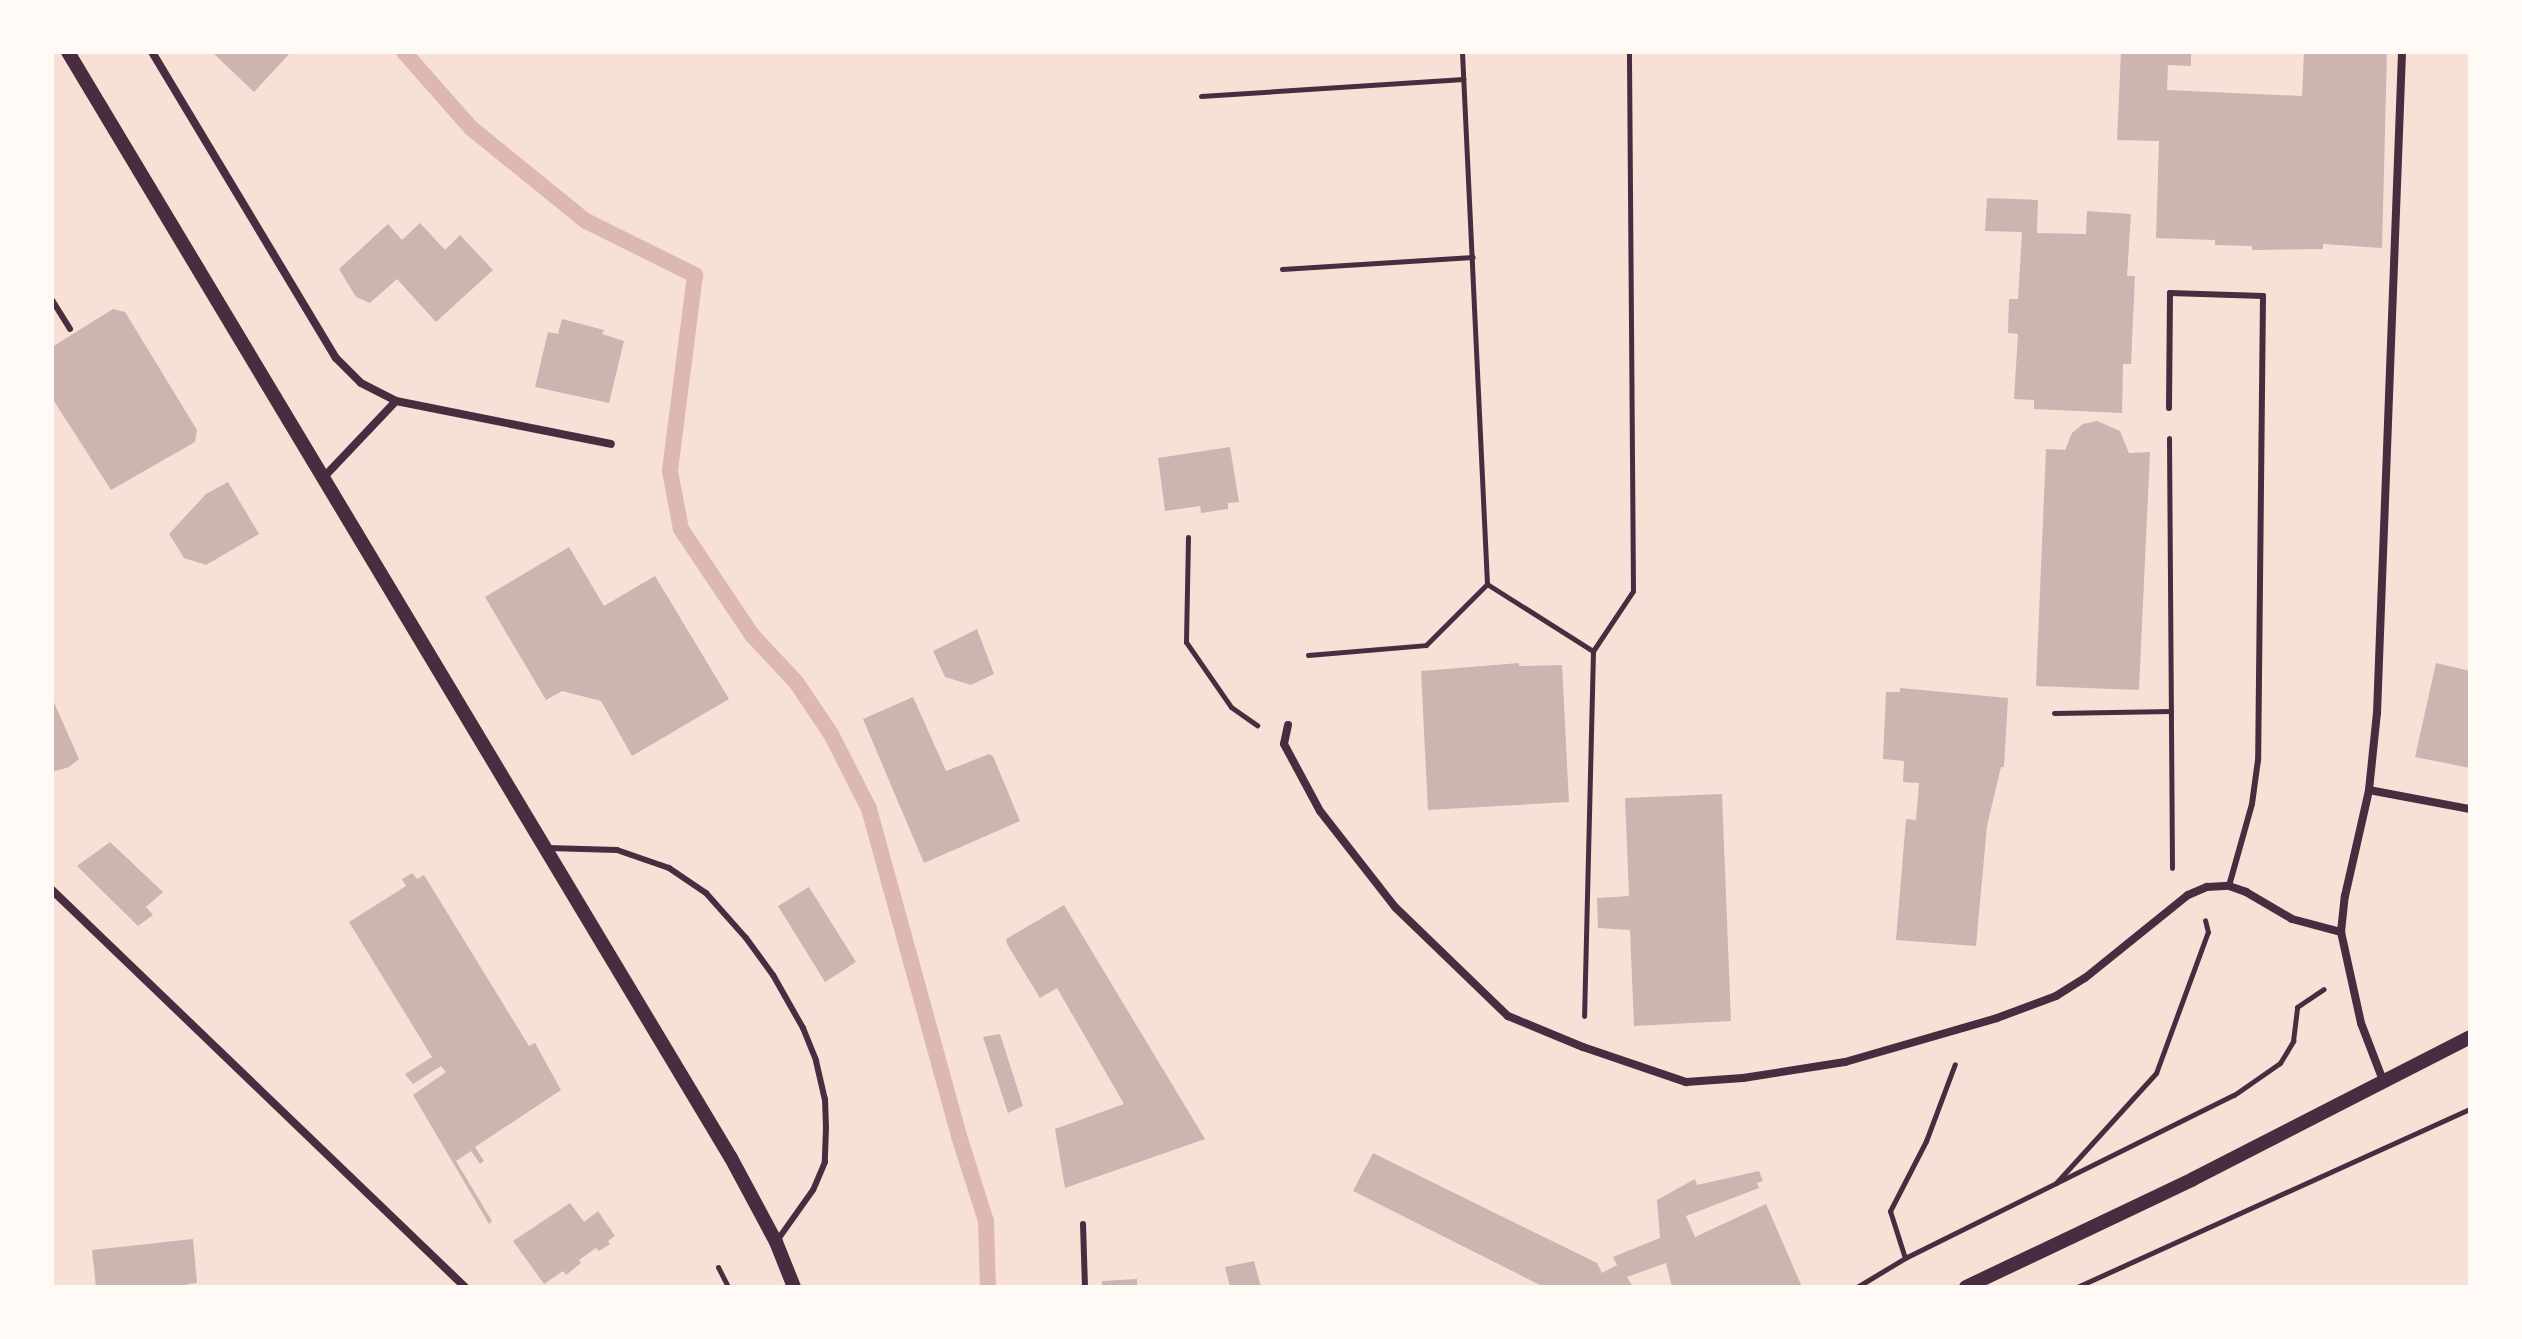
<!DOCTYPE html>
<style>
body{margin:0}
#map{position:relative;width:2522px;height:1339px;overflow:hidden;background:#f7e1d7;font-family:Roboto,sans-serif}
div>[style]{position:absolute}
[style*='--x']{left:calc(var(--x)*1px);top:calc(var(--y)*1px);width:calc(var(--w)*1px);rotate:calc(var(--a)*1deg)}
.stream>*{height:16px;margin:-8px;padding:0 8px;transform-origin:8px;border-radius:8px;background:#dcb8b0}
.building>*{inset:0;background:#ccb4b1}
.path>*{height:5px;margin:-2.5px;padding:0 2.5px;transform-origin:2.5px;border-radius:2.5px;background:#4a2c40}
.service>*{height:6px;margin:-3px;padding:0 3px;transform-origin:3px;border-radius:3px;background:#4a2c40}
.minor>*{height:8px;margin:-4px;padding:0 4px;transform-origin:4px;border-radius:4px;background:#4a2c40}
.tertiary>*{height:14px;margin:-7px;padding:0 7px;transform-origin:7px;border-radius:7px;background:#4a2c40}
span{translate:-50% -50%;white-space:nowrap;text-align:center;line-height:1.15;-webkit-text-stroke:8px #fffaf5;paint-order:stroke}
.frame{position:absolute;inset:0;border:54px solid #fffaf5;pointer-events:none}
</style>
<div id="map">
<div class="stream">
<i style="--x:404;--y:52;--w:101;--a:48.6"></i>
<i style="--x:471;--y:128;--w:148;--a:39"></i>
<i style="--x:586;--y:221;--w:122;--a:26.4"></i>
<i style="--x:695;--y:275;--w:198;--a:97.3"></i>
<i style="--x:670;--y:471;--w:59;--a:79.3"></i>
<i style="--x:681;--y:529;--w:128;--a:56.2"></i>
<i style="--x:752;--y:635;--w:64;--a:46.9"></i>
<i style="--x:796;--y:682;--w:63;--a:56.1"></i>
<i style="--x:831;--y:734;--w:84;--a:63.1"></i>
<i style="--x:869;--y:809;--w:339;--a:74.6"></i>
<i style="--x:959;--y:1136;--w:89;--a:72.4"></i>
<i style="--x:986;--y:1221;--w:66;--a:88.3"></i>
</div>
<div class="building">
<i style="clip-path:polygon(212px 52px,291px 52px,254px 92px)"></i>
<i style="clip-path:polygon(2121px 52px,2191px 52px,2191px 66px,2168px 65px,2167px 90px,2302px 96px,2304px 52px,2387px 52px,2382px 248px,2323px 244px,2323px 249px,2252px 250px,2252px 246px,2215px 245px,2215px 240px,2156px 238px,2159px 141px,2117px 140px)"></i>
<i style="clip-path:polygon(1987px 198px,2038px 200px,2037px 233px,2086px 234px,2087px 211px,2131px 214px,2127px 276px,2135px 276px,2131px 364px,2123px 364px,2122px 413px,2034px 409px,2034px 400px,2014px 399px,2018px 334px,2008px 333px,2009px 299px,2018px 299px,2022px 232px,1985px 231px)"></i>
<i style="clip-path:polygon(420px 223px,445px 250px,460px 235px,493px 270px,436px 322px,397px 279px,370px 303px,356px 297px,339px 269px,388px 224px,402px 240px)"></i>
<i style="clip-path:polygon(113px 309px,125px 312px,197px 430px,195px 442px,111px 490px,52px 398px,52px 347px)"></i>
<i style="clip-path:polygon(562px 319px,604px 330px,602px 334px,624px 341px,609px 403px,535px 387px,548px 332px,558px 334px)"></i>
<i style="clip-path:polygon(2097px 421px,2120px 431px,2129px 453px,2150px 452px,2139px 690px,2036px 686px,2046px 449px,2065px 450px,2072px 433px,2083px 424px)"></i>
<i style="clip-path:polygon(1230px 447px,1239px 502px,1228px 503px,1228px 509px,1201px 513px,1200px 506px,1165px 511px,1158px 458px)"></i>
<i style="clip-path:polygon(228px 482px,259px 534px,206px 565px,184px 558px,169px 534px,206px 494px)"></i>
<i style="clip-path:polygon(569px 547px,604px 606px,655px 576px,729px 699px,632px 756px,601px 701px,562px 691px,546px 700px,485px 597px)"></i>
<i style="clip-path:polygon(977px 629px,994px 674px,971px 685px,945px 677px,933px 651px)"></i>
<i style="clip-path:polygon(1519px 663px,1519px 666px,1562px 665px,1569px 802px,1428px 810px,1421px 671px)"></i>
<i style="clip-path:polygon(2436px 663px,2470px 671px,2470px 768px,2415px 757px)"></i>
<i style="clip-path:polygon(1900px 688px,2008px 698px,2004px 767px,2001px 767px,1987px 826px,1976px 946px,1896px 940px,1906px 819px,1916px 820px,1919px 783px,1903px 782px,1904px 761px,1883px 759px,1886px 692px,1900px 692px)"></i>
<i style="clip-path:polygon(913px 697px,946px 771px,989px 754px,993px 756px,1020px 821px,924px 863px,863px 719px)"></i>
<i style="clip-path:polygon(52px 698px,79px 759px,69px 767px,52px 772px)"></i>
<i style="clip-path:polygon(1722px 794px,1731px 1021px,1634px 1026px,1630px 930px,1598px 928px,1597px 898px,1629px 896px,1625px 798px)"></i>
<i style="clip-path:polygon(110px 842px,163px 892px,146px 907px,153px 915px,138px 926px,77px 866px)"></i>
<i style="clip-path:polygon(412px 873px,417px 879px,424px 875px,529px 1046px,535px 1043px,561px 1090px,475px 1147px,484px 1161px,480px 1164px,471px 1151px,456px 1161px,492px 1221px,489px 1224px,413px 1095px,446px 1072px,441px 1066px,413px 1084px,405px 1074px,432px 1057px,349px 922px,406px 886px,402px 879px)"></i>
<i style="clip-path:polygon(809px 887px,856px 962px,825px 982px,778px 906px)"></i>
<i style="clip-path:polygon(1064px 905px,1205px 1139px,1065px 1188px,1055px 1129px,1124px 1104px,1057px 988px,1040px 998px,1007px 944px,1006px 939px)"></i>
<i style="clip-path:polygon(1000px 1034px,1023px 1106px,1008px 1113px,983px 1037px)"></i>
<i style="clip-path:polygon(1373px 1153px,1597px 1263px,1602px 1273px,1617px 1265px,1613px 1257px,1660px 1238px,1657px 1200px,1695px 1179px,1697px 1185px,1759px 1171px,1763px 1181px,1757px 1183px,1759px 1188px,1686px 1216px,1695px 1237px,1766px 1204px,1802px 1287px,1672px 1287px,1666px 1263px,1627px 1277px,1633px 1287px,1544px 1287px,1353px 1191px)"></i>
<i style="clip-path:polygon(570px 1203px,584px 1222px,598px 1211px,615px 1236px,608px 1241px,610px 1244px,599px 1251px,596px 1248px,579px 1260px,581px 1263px,566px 1275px,563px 1271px,544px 1284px,513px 1241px)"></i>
<i style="clip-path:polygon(193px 1239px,197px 1283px,187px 1284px,188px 1287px,96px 1287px,92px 1250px)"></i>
<i style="clip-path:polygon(1254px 1261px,1261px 1287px,1230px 1287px,1225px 1267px)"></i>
<i style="clip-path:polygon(1137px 1279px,1137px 1287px,1102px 1287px,1102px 1281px)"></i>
</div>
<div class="path">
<i style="--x:1462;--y:52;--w:533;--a:87.31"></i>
<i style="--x:1487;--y:584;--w:125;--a:32.3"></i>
<i style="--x:1593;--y:651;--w:365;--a:91.4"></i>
<i style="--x:1201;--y:96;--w:263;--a:-3.7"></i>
<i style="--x:1282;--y:269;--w:191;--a:-3.6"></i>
<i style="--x:2169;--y:438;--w:430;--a:89.6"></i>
<i style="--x:1188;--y:537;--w:105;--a:91.1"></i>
<i style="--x:1186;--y:642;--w:79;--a:55.3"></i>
<i style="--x:1231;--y:707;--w:32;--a:35"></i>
<i style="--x:1593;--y:651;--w:72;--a:-56.3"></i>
<i style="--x:1633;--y:591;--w:539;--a:-90.43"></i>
<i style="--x:1308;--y:655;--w:118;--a:-4.8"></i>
<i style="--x:1426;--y:645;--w:86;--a:-45"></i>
<i style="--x:2054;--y:713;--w:117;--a:-1"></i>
<i style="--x:2056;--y:1183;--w:149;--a:-47.7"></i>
<i style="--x:2156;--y:1073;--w:150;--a:-69.8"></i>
<i style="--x:2208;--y:932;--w:12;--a:-104"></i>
<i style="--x:1905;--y:1258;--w:49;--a:-107.7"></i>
<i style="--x:1890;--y:1211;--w:79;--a:-62.8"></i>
<i style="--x:1926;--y:1141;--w:82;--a:-69.4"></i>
<i style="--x:718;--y:1267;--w:22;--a:63"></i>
<i style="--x:1857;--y:1287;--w:56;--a:-31.1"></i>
<i style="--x:1905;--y:1258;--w:367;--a:-26.4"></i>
<i style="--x:2234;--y:1095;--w:56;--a:-34.8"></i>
<i style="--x:2280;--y:1063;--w:26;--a:-59"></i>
<i style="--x:2293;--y:1041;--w:34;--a:-83"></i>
<i style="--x:2297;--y:1007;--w:32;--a:-34"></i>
<i style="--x:2077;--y:1287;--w:431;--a:-24.4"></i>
</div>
<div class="service">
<i style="--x:52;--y:300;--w:34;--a:58"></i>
<i style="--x:2169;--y:408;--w:115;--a:-89.5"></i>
<i style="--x:2170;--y:293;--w:93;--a:1.8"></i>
<i style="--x:2263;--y:296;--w:464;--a:90.6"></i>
<i style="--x:2258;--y:760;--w:44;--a:97.8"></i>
<i style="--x:2252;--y:804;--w:85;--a:105.7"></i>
<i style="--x:548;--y:848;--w:69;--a:1.7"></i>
<i style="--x:617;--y:850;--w:55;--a:19.1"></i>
<i style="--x:669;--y:868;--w:45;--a:34"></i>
<i style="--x:706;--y:893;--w:60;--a:48.4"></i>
<i style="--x:746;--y:938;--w:46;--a:53.9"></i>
<i style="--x:773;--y:975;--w:61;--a:60.5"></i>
<i style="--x:803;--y:1028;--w:35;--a:68"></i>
<i style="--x:816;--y:1061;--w:39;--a:77"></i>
<i style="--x:825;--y:1099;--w:28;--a:88"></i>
<i style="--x:826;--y:1127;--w:35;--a:92"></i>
<i style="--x:825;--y:1162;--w:30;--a:113"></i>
<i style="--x:813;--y:1190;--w:64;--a:125.4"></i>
<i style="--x:1083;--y:1224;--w:63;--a:88.2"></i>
</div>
<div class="minor">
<i style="--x:152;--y:52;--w:357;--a:59"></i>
<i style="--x:336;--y:358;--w:35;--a:45"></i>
<i style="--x:361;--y:383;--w:39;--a:27"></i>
<i style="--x:396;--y:401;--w:106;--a:133.5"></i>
<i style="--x:396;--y:401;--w:219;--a:11.3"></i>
<i style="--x:1288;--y:725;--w:19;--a:102"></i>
<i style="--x:1284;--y:744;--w:76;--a:61.8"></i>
<i style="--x:1320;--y:811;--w:122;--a:52"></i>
<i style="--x:1395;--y:907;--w:157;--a:44"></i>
<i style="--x:1508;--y:1016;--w:81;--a:22.5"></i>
<i style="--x:1583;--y:1047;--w:109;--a:18.8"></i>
<i style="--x:1686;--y:1082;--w:57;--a:-4"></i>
<i style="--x:1743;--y:1078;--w:103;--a:-8.9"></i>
<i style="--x:1845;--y:1062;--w:158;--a:-16.1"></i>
<i style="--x:1997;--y:1018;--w:63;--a:-20.4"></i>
<i style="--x:2056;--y:996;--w:34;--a:-32"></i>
<i style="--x:2085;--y:978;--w:132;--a:-38.9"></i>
<i style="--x:2188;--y:895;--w:21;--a:-23"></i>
<i style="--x:2207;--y:887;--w:22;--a:-3"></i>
<i style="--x:2229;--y:886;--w:18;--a:19"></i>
<i style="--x:2246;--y:892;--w:53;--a:30.4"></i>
<i style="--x:2292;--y:919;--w:51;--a:14.9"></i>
<i style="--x:2369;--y:790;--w:103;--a:10.7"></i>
<i style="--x:52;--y:890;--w:573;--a:43.87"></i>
<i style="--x:2384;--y:1083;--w:64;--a:-111"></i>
<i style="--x:2361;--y:1023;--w:93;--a:-102.4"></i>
<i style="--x:2341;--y:932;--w:36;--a:-84"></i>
<i style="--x:2345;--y:896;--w:109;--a:-77.2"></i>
<i style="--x:2369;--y:790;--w:77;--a:-84.1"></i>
<i style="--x:2377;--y:713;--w:661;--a:-87.83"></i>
</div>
<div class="tertiary">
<i style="--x:68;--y:52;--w:1289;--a:59.06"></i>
<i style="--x:731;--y:1158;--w:95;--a:61.8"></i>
<i style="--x:776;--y:1242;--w:48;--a:68.2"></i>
<i style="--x:1966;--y:1287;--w:251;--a:-25.4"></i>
<i style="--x:2193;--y:1179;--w:311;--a:-27.1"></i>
</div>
<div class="frame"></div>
</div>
